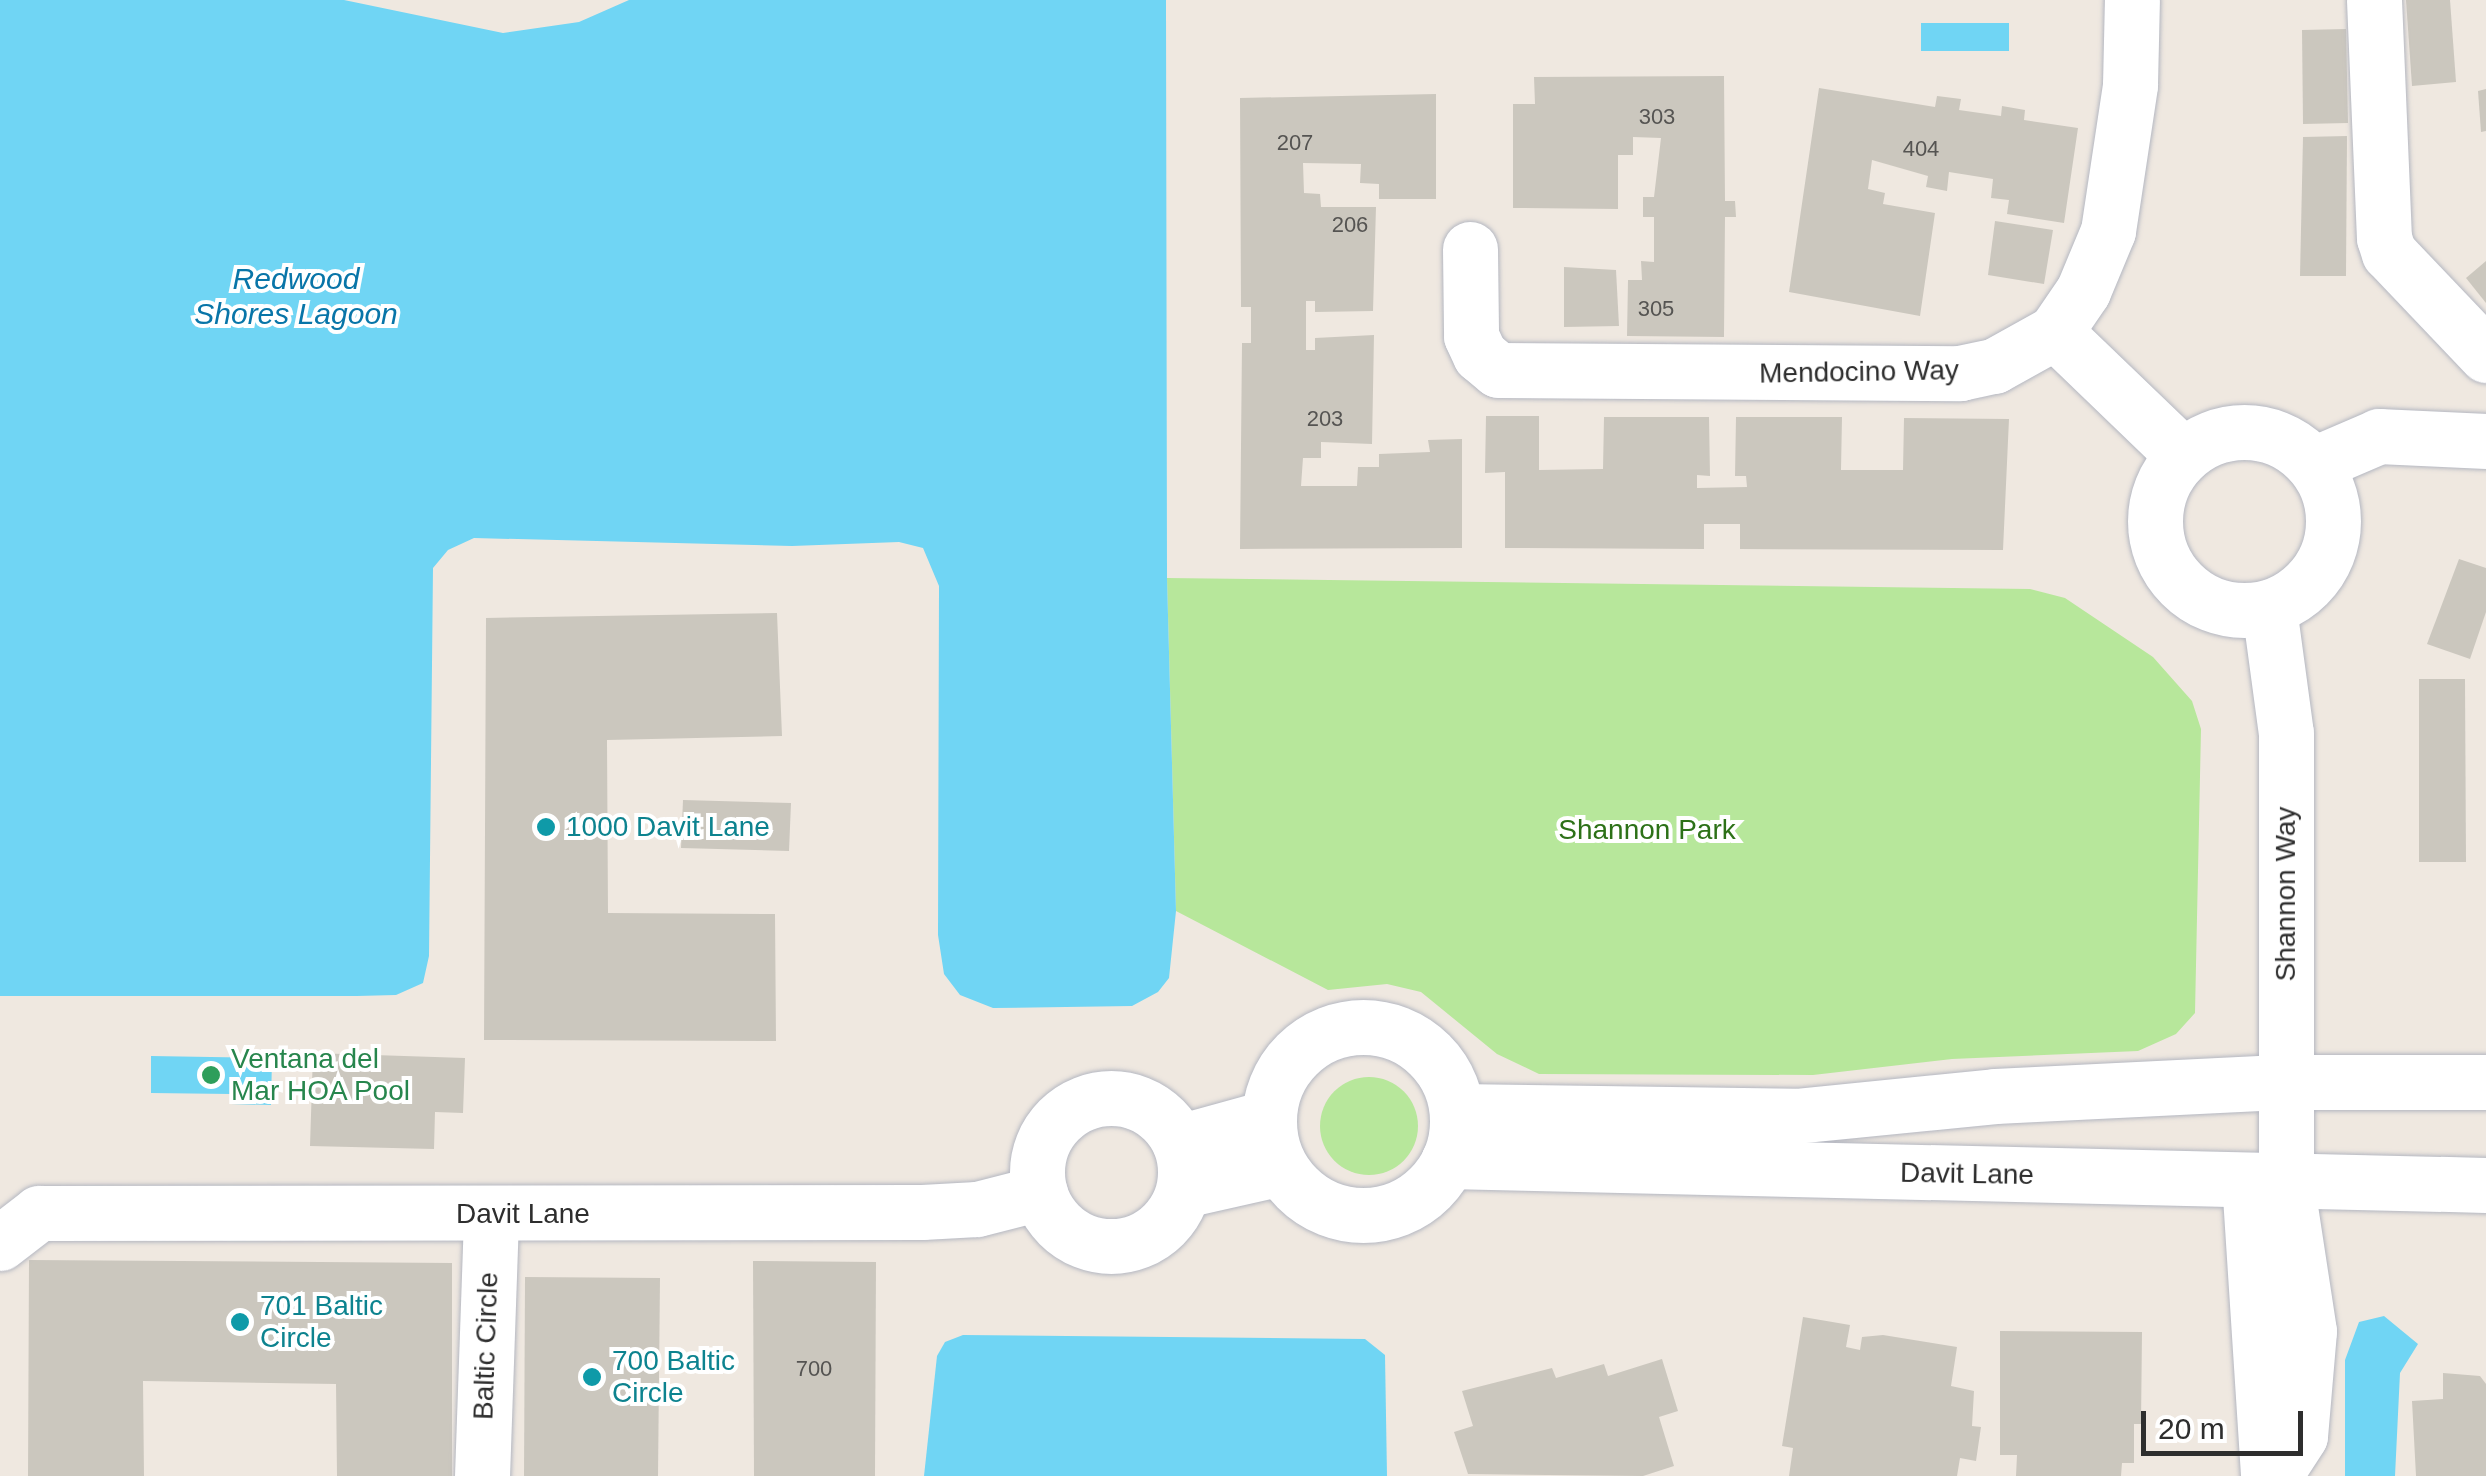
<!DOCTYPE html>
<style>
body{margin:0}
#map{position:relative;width:2486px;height:1476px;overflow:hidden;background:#efe8e0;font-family:Helvetica,sans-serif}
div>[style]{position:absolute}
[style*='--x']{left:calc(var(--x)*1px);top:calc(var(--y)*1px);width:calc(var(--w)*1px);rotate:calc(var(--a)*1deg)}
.green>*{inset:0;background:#b7e79b}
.round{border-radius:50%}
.water>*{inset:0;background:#70d5f4}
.building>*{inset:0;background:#cbc7be}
.roads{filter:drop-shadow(0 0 2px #b4b7c1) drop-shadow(0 0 2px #b4b7c1)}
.minor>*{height:55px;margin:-27.5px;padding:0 27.5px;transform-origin:27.5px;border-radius:27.5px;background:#fff}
.minor>.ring{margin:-27.5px;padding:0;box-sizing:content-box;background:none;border:55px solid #fff;border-radius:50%}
.tertiary>*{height:55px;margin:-27.5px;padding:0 27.5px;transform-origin:27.5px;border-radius:27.5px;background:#fff}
.tertiary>.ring{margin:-27.5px;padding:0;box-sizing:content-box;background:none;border:55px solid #fff;border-radius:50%}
.dots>*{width:28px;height:28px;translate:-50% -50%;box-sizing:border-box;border:5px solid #fff;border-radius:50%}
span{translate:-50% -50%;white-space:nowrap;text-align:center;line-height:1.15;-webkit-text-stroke:8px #fff;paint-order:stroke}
.number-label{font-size:22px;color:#555452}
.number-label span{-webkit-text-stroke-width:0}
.street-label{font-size:28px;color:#2e2e2e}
.culture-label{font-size:28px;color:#0d838f}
.left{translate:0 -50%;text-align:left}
.park-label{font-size:28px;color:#2d7118}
.leisure-label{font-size:28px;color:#27864d}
.water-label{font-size:30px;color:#0875a8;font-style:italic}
.scale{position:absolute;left:2141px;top:1411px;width:162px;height:45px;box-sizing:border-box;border:5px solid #2e2e2e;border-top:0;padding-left:12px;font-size:30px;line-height:35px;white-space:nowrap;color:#2e2e2e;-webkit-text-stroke:8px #fff;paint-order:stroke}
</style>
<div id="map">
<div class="green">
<i style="clip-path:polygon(1167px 578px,2030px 589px,2065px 598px,2153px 657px,2192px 701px,2201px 729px,2195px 1013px,2176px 1034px,2138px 1051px,1952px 1059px,1813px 1075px,1539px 1074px,1497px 1054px,1421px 992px,1387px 984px,1328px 990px,1176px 911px)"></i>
<i class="round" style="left:1320px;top:1077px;width:98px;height:98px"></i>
</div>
<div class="water">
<i style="clip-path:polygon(0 0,344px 0,503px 33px,579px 22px,629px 0,1166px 0,1167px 578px,1176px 911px,1169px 978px,1158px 992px,1132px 1006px,993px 1008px,960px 995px,944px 974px,938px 935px,939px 586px,923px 548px,899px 542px,792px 546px,474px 538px,448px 550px,433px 568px,429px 956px,423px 983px,396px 995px,357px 996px,0 996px)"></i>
<i style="clip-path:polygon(1921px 23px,2009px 23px,2009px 51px,1921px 51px)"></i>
<i style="clip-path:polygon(151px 1056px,272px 1058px,271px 1105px,231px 1104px,231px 1094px,151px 1093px)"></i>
<i style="clip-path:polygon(2384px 1316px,2418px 1344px,2400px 1373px,2395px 1476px,2345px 1476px,2345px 1360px,2359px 1322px)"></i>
<i style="clip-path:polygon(963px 1335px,1365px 1339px,1385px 1355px,1387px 1476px,924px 1476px,937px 1356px,945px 1342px)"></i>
</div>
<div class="building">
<i style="clip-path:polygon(2406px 0,2450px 0,2456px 82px,2412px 86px)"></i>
<i style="clip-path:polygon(2346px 29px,2348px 123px,2303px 124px,2302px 30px)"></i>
<i style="clip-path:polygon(1724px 76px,1725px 201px,1735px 201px,1736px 217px,1725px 217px,1724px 337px,1627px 336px,1628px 280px,1642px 280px,1641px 261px,1654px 262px,1654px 217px,1643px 217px,1643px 197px,1654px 197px,1661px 138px,1633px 137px,1633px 155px,1618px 155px,1618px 209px,1513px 208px,1513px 104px,1535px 104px,1534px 77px)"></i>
<i style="clip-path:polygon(1819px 88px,1935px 107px,1937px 96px,1961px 99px,1959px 110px,2001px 116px,2002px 106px,2025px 110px,2024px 120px,2078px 128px,2064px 223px,2007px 214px,2009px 200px,1991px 198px,1993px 179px,1949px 172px,1947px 191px,1926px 187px,1928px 176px,1872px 160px,1868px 189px,1885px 193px,1883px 204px,1935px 213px,1920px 316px,1789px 292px)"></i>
<i style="clip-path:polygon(2486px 89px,2486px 131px,2481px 132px,2478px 91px)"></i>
<i style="clip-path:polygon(1436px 94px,1436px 199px,1379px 199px,1379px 184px,1360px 183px,1361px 164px,1303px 163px,1304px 193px,1320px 194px,1321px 207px,1376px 207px,1373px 311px,1315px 312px,1315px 301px,1306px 301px,1306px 350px,1315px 350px,1315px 338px,1374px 335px,1372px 444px,1321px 442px,1321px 458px,1303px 458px,1301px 486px,1357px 486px,1358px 467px,1379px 467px,1379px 454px,1430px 452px,1428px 440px,1462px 439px,1462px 548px,1240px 549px,1242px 343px,1251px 343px,1251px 307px,1241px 307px,1240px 98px)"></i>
<i style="clip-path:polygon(2347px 136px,2346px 276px,2300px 276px,2303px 137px)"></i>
<i style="clip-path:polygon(1995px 221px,2053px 230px,2044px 284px,1988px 275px)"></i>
<i style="clip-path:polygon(2486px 261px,2486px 303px,2466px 278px)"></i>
<i style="clip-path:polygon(1564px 267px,1616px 270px,1619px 326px,1564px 327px)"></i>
<i style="clip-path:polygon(1486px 416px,1539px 416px,1539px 470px,1603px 469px,1604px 417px,1709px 417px,1710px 476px,1697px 475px,1697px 488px,1747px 487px,1746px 476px,1735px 476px,1736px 417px,1842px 417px,1841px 470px,1903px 470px,1904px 418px,2009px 419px,2003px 550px,1740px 549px,1740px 524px,1704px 524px,1704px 549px,1505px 548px,1505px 472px,1485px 473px)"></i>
<i style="clip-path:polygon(2459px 559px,2486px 568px,2486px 612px,2470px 659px,2427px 644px)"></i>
<i style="clip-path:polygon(777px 613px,782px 736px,607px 740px,608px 913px,775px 914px,776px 1041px,484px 1040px,486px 618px)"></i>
<i style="clip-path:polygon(2419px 679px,2465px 679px,2466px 862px,2419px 862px)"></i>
<i style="clip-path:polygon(683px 800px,791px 803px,789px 851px,681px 848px)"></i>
<i style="clip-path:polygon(313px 1053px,465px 1058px,463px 1113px,435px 1112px,434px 1149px,310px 1146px)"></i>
<i style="clip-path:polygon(29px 1260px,452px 1263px,452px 1476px,337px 1476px,336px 1384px,143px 1381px,144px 1476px,28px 1476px)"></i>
<i style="clip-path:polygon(753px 1261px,876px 1262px,875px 1476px,754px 1476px)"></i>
<i style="clip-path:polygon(525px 1277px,660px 1278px,658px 1476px,524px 1476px)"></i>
<i style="clip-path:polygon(1803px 1317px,1850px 1325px,1846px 1347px,1860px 1350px,1862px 1337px,1883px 1335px,1957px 1347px,1951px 1386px,1974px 1391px,1972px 1426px,1981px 1427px,1976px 1461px,1960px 1458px,1957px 1476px,1789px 1476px,1793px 1448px,1782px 1446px)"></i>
<i style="clip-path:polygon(2000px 1331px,2142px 1332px,2141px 1424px,2134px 1424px,2134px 1463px,2122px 1463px,2121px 1476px,2016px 1476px,2017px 1455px,2000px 1455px)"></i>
<i style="clip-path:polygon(1662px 1359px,1678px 1411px,1659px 1417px,1674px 1466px,1643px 1476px,1468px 1474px,1454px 1432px,1473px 1426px,1462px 1391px,1552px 1368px,1556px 1378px,1604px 1364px,1608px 1376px)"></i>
<i style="clip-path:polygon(2443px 1373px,2480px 1376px,2486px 1384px,2486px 1476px,2416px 1476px,2412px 1401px,2443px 1399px)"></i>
</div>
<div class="roads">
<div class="minor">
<i style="--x:2374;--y:0;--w:238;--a:87.6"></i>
<i style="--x:2384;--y:238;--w:16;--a:72"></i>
<i style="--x:2389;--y:253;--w:141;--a:46.4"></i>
<i style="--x:1470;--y:249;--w:87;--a:89.3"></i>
<i style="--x:1471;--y:336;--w:21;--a:65"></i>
<i style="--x:1480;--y:355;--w:23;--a:40"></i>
<i style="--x:1498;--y:370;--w:462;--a:0.4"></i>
<i style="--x:1960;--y:373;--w:35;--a:-12"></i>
<i style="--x:1994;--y:366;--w:70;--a:-29.1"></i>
<i style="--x:2055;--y:332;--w:50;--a:-55.7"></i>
<i style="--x:2083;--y:291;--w:65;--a:-67.4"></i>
<i style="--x:2108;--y:231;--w:148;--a:-81.4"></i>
<i style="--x:2130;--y:85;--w:85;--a:-88.7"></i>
<i style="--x:2055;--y:332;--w:178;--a:43.9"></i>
<i class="ring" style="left:2155px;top:432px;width:123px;height:123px"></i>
<i style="--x:2314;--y:464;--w:71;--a:-23.3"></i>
<i style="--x:2379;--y:436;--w:107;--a:2.7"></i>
<i style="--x:2269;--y:608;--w:126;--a:82.3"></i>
<i style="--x:2286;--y:733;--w:448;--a:90"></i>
<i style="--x:2286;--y:1181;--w:152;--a:81.3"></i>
<i style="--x:2309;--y:1331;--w:105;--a:94.9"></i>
<i style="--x:2300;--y:1436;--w:48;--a:123"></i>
<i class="ring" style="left:1037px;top:1098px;width:93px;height:93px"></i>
<i style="--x:1179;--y:1142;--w:93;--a:-15.5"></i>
<i style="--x:2249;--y:1180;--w:297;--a:86.3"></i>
<i style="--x:1184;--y:1190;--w:99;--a:-12.8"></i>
<i style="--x:0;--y:1243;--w:49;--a:-37.6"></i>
<i style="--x:39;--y:1213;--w:883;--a:-0.06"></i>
<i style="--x:922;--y:1212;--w:55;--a:-3.1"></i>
<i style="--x:977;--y:1209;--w:65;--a:-14.3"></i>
<i style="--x:482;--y:1476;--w:261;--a:-88"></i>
</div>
<div class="tertiary">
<i class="ring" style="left:1269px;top:1027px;width:133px;height:133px"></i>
<i style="--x:1457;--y:1111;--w:338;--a:0.8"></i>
<i style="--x:1795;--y:1116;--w:201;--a:-5.7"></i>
<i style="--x:1995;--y:1096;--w:290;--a:-2.8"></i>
<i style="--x:2285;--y:1082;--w:201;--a:0"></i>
<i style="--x:1448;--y:1161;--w:1038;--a:1.32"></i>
</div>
</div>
<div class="dots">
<i style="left:546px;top:827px;background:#0f9aa8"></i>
<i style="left:211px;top:1075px;background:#2e9e5b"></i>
<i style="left:240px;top:1322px;background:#0f9aa8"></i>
<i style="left:592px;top:1377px;background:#0f9aa8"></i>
</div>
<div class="number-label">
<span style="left:1657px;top:117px">303</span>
<span style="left:1295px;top:143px">207</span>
<span style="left:1921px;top:149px">404</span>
<span style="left:1350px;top:225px">206</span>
<span style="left:1656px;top:309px">305</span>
<span style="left:1325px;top:419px">203</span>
<span style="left:814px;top:1369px">700</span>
</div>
<div class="street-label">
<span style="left:1859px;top:372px;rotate:-1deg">Mendocino Way</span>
<span style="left:2286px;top:894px;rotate:-90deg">Shannon Way</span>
<span style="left:1967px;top:1174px;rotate:1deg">Davit Lane</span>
<span style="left:523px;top:1214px">Davit Lane</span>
<span style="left:486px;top:1346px;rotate:-88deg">Baltic Circle</span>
</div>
<div class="culture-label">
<span class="left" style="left:566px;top:827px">1000 Davit Lane</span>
<span class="left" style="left:260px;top:1322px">701 Baltic<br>Circle</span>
<span class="left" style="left:612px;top:1377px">700 Baltic<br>Circle</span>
</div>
<div class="park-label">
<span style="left:1647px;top:830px">Shannon Park</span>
</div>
<div class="leisure-label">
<span class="left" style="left:231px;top:1075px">Ventana del<br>Mar HOA Pool</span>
</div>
<div class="water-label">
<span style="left:296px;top:296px">Redwood<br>Shores Lagoon</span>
</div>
<div class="scale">20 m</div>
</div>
